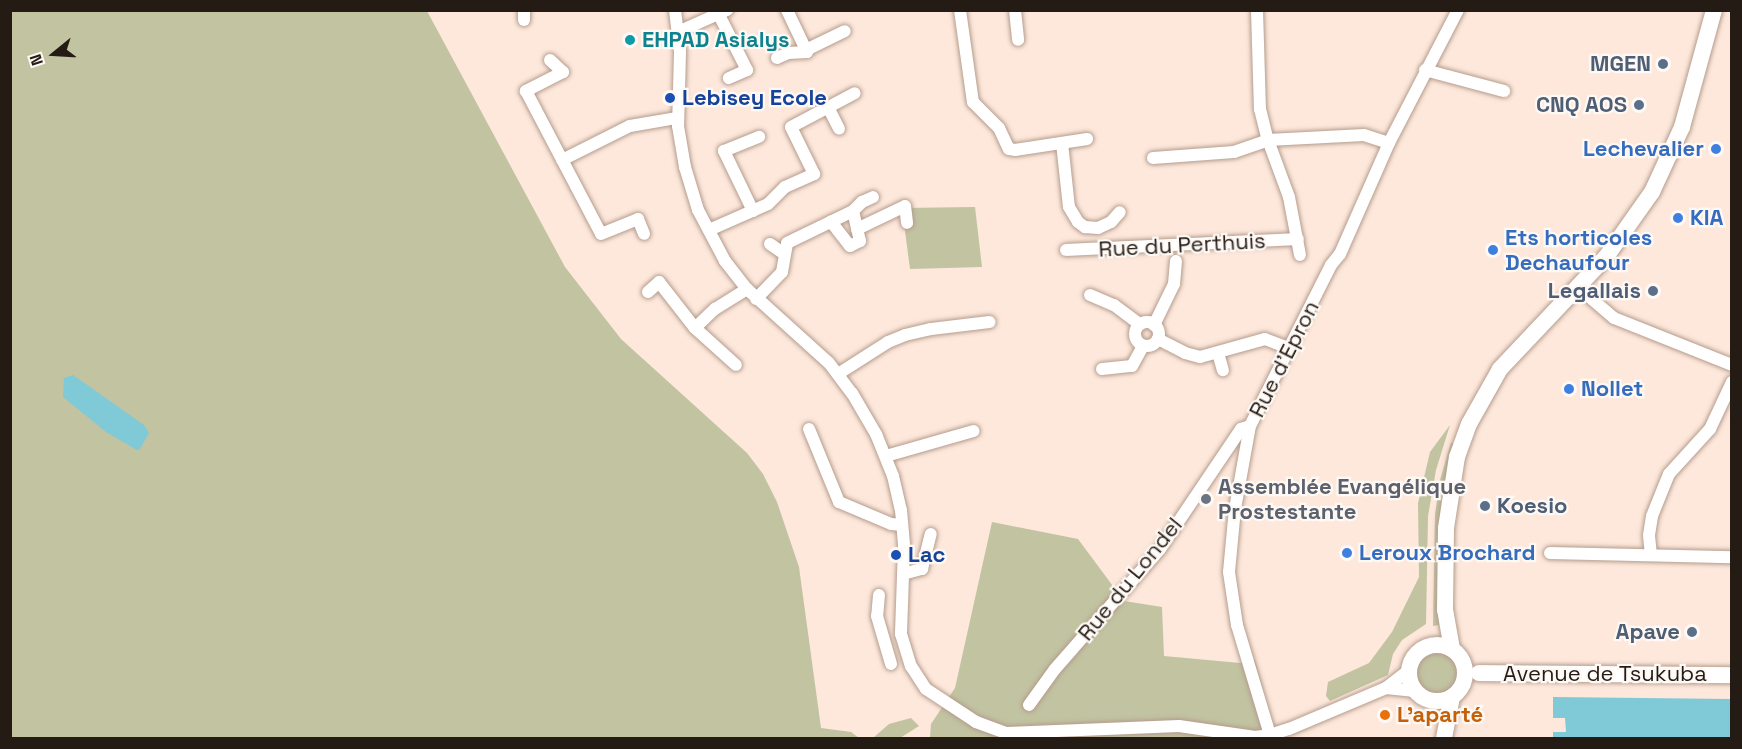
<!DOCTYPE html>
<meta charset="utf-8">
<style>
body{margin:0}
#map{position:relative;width:1742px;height:749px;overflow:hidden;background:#fde8db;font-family:"Space Grotesk",sans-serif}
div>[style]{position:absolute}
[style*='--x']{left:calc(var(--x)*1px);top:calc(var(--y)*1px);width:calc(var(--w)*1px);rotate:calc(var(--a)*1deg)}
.green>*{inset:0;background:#c1c3a1}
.round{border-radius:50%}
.water>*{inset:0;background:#80c9d7}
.roads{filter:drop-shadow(0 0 2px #b59c8d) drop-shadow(0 0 2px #b59c8d)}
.street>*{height:12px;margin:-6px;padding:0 6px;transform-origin:6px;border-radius:6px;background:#fff}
.street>.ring{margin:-6px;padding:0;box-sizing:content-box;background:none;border:12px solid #fff;border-radius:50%}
.secondary>*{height:16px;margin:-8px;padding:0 8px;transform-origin:8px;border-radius:8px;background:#fff}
.secondary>.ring{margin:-8px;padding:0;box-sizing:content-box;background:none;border:16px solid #fff;border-radius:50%}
.dots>*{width:16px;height:16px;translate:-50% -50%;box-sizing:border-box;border:3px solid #fef9f5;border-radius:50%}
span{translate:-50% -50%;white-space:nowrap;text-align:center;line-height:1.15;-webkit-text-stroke:4.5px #fef9f5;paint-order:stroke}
.culture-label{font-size:22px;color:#0d838f;font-weight:700}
.left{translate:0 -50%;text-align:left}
.service-label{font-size:22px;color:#4e5e75;font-weight:700}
.right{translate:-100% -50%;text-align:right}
.transit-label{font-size:22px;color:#164399;font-weight:700}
.shop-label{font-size:22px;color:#366cbe;font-weight:700}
.street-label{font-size:22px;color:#241b15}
.worship-label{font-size:22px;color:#5b616d;font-weight:700}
.food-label{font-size:22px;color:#c56008;font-weight:700}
.frame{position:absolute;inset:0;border:12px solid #241b15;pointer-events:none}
.north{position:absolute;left:24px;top:24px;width:60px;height:60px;-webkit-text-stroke:4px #fef9f5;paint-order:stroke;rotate:252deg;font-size:16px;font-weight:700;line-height:24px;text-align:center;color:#241b15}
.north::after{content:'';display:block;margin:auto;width:21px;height:27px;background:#241b15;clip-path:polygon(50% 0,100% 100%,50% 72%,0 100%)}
</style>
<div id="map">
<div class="green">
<i style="clip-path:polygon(10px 11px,427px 11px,565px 267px,621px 339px,747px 453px,763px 474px,777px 502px,799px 567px,821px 728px,851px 732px,859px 738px,11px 738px)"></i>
<i style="clip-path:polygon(975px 207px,982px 267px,910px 269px,902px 208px)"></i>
<i style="clip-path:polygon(1450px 425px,1436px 470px,1428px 516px,1426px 624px,1402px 640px,1393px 654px,1388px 675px,1330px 701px,1326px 696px,1328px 682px,1369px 663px,1392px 632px,1419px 577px,1418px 503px,1430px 452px)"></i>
<i style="clip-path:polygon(1451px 443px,1455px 443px,1441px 496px,1440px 619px,1439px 625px,1433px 626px,1435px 514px,1440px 480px)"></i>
<i style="clip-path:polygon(992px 522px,1078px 539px,1124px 601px,1162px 607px,1164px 656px,1240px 663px,1255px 660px,1276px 738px,930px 738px,931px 724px,955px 688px)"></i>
<i class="round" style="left:1415px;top:651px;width:44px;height:44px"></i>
<i style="clip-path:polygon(911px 718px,919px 726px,900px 738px,873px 738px,889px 724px)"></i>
</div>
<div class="water">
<i style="clip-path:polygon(73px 375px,144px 425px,149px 433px,140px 449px,137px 450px,106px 432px,63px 397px,64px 378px)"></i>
<i style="clip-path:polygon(1553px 697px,1731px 699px,1731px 738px,1553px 738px,1553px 732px,1566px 732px,1565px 718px,1553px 718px)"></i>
</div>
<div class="roads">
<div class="street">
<i style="--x:524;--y:10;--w:10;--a:90"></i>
<i style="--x:675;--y:10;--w:42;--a:83.2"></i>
<i style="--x:680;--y:52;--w:74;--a:91.5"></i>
<i style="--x:678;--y:126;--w:42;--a:80.3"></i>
<i style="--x:685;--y:167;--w:45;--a:73.2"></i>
<i style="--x:698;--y:210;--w:58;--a:62.1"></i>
<i style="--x:725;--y:261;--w:36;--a:52"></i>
<i style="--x:747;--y:289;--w:110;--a:42.1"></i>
<i style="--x:829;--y:363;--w:38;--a:53"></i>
<i style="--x:852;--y:393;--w:48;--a:59.7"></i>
<i style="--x:876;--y:434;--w:45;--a:68"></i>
<i style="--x:893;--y:476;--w:35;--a:77"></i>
<i style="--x:901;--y:510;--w:37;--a:85"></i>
<i style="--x:904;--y:547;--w:87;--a:92"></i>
<i style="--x:901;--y:634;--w:34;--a:73"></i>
<i style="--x:911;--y:666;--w:27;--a:57"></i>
<i style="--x:926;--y:689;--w:60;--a:33.4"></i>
<i style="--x:976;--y:722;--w:33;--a:20"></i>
<i style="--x:1007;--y:733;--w:172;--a:-2.3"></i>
<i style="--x:1179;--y:726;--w:77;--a:8.2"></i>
<i style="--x:1255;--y:737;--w:15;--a:-8"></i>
<i style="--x:1270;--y:735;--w:20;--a:-18"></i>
<i style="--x:1289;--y:729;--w:105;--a:-22.9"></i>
<i style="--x:1386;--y:688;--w:29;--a:-38"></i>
<i style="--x:960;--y:10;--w:93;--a:82"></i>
<i style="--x:973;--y:102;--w:37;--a:45"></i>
<i style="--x:999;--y:128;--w:23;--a:65"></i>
<i style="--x:1009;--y:149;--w:6;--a:9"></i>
<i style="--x:1015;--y:150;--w:73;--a:-8.7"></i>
<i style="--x:1015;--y:10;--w:30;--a:84"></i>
<i style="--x:1257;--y:10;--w:99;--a:88.3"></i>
<i style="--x:1260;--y:109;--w:32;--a:76"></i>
<i style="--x:1268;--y:140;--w:61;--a:69.8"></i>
<i style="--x:1289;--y:197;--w:59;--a:79.3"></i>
<i style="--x:719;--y:15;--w:62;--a:63"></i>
<i style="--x:747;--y:70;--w:20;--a:156"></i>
<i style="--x:678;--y:32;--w:54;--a:-24.2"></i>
<i style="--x:806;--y:50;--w:43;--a:-26"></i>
<i style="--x:777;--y:58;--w:12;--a:-24"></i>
<i style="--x:788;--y:53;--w:19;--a:-3"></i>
<i style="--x:807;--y:52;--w:47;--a:-115.5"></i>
<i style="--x:550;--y:60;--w:18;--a:43"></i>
<i style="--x:563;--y:72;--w:42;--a:152.8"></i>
<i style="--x:526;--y:91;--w:161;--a:62.3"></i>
<i style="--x:601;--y:234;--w:40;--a:-22"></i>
<i style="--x:638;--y:219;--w:16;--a:68"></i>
<i style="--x:1425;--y:70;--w:82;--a:14.9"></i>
<i style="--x:829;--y:109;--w:22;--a:63"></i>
<i style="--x:1062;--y:143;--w:64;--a:83.8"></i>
<i style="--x:1069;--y:207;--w:17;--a:59"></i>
<i style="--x:1078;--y:222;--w:9;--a:36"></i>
<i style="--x:1085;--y:227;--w:13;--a:4"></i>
<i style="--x:1098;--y:228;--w:14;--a:-25"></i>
<i style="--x:1111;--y:222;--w:13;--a:-48"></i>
<i style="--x:1153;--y:158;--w:81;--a:-4.2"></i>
<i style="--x:1234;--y:152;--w:36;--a:-19"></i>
<i style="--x:1268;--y:140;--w:96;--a:-3"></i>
<i style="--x:1364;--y:135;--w:26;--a:18"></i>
<i style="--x:562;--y:160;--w:76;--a:-26.6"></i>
<i style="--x:630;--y:126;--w:48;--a:-9.7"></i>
<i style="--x:753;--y:211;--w:67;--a:-115.8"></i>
<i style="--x:724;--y:151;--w:38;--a:-22"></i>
<i style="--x:853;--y:211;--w:13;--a:-45"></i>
<i style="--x:862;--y:202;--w:12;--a:-24"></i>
<i style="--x:857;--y:229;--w:53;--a:-25.6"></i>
<i style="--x:905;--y:206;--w:17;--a:83"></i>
<i style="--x:709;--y:230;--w:64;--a:-23.8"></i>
<i style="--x:768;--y:204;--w:24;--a:-45"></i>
<i style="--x:785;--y:187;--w:32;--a:-24"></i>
<i style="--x:814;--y:174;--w:52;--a:-116.1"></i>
<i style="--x:791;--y:127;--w:72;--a:-28"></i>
<i style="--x:770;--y:244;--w:16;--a:35"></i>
<i style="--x:1066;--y:250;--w:232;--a:-2.7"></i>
<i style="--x:1579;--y:288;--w:46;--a:40.6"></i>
<i style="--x:1614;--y:318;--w:127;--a:21.7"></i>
<i style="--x:648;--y:292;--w:15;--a:-42"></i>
<i style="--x:659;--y:282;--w:58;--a:52"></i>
<i style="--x:695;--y:328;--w:55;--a:42.1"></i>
<i style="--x:1090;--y:295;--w:26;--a:23"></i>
<i style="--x:1114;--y:305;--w:31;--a:37"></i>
<i style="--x:756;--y:299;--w:37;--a:-46"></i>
<i style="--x:782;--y:272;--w:29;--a:-80"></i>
<i style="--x:787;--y:243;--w:73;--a:-25.9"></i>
<i style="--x:853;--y:211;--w:31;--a:77"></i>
<i style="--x:860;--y:241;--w:11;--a:153"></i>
<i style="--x:850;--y:246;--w:31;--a:-128"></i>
<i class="ring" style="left:1135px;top:322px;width:12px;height:12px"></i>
<i style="--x:1154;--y:325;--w:46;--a:-64"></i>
<i style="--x:1174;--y:284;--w:23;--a:-85"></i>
<i style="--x:695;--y:328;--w:28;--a:-44"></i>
<i style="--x:715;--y:309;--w:38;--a:-32"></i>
<i style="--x:1158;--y:339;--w:30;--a:27"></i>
<i style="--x:1185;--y:353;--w:16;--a:15"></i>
<i style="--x:1200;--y:357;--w:67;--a:-15.5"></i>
<i style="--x:1265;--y:339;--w:26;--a:21"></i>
<i style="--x:1218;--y:353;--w:18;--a:74"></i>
<i style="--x:1102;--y:369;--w:30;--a:-6"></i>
<i style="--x:1132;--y:366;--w:23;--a:-61"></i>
<i style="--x:838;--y:374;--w:59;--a:-32.6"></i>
<i style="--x:888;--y:342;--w:18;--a:-22"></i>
<i style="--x:905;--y:335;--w:27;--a:-13"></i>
<i style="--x:931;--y:329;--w:59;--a:-6.8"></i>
<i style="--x:809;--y:429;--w:79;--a:67.7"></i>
<i style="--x:839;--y:502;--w:56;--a:22.9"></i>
<i style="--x:891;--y:524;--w:11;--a:5"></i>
<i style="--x:886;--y:456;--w:91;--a:-15.9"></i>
<i style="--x:1550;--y:553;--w:182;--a:1.3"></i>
<i style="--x:1651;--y:555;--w:20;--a:-96"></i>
<i style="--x:1649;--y:535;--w:19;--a:-81"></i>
<i style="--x:1652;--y:516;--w:45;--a:-68"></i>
<i style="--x:1669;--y:474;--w:61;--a:-47.7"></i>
<i style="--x:1710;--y:429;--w:52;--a:-64.9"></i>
<i style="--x:903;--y:574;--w:20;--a:-15"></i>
<i style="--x:922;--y:569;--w:36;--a:-76"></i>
<i style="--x:879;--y:595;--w:21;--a:95"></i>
<i style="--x:877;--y:616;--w:50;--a:73.7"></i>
<i style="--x:1386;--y:688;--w:29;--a:6"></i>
<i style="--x:1029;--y:705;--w:44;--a:-54.2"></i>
<i style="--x:1055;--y:669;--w:159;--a:-48.8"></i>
<i style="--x:1160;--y:549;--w:145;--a:-56"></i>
<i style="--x:1241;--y:429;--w:9;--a:-18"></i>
<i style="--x:1270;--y:735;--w:115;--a:-106.7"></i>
<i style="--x:1237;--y:625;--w:54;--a:-98.6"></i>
<i style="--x:1229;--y:572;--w:63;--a:-84.6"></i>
<i style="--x:1235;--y:509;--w:84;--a:-79.8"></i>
<i style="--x:1250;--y:426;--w:180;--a:-63.3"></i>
<i style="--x:1331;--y:265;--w:14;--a:-51"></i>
<i style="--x:1340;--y:254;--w:121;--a:-66.2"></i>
<i style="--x:1389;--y:143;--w:150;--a:-62.6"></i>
</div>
<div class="secondary">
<i class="ring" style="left:1409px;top:645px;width:40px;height:40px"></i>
<i style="--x:1452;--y:649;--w:40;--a:-100"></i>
<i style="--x:1445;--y:610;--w:82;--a:-89.3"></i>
<i style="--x:1446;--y:528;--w:72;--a:-81.2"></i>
<i style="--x:1457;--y:457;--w:35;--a:-70"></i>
<i style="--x:1469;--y:424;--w:63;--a:-60.6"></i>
<i style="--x:1500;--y:369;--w:154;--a:-46.6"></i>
<i style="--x:1606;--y:257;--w:80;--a:-54.7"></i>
<i style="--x:1652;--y:192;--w:72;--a:-65.2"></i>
<i style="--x:1682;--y:127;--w:121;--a:-74.7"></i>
<i style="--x:1479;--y:673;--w:253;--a:0.5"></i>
<i style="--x:1444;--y:738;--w:42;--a:-79"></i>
</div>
</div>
<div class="dots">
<i style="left:630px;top:40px;background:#0f9aa8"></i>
<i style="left:1663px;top:64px;background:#5c6f8a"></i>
<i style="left:670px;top:98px;background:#1a4fb4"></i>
<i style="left:1639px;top:105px;background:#5c6f8a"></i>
<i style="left:1716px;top:149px;background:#3f7fe0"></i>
<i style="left:1678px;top:218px;background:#3f7fe0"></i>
<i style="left:1493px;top:250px;background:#3f7fe0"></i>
<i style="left:1653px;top:291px;background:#5c6f8a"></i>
<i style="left:1569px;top:389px;background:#3f7fe0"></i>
<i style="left:1206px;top:499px;background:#6b7280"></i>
<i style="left:1485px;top:506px;background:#5c6f8a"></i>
<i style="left:1347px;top:553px;background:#3f7fe0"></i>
<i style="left:896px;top:555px;background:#1a4fb4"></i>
<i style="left:1692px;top:632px;background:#5c6f8a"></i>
<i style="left:1385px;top:715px;background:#e8710a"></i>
</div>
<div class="culture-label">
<span class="left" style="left:642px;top:40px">EHPAD Asialys</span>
</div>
<div class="service-label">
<span class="right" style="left:1651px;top:64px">MGEN</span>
<span class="right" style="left:1627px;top:105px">CNQ AOS</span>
<span class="right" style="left:1641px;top:291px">Legallais</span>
<span class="left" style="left:1497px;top:506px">Koesio</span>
<span class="right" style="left:1680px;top:632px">Apave</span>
</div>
<div class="transit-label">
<span class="left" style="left:682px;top:98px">Lebisey Ecole</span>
<span class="left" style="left:908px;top:555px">Lac</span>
</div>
<div class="shop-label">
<span class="right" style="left:1704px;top:149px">Lechevalier</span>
<span class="left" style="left:1690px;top:218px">KIA</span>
<span class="left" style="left:1505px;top:250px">Ets horticoles<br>Dechaufour</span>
<span class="left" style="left:1581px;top:389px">Nollet</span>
<span class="left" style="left:1359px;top:553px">Leroux Brochard</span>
</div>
<div class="street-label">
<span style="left:1182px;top:245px;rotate:-3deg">Rue du Perthuis</span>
<span style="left:1284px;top:359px;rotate:-63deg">Rue d'Epron</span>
<span style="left:1130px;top:579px;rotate:-51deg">Rue du Londel</span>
<span style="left:1605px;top:674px">Avenue de Tsukuba</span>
</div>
<div class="worship-label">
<span class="left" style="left:1218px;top:499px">Assemblée Evangélique<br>Prostestante</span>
</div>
<div class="food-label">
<span class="left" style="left:1397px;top:715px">L’aparté</span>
</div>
<div class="frame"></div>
<div class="north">N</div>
</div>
